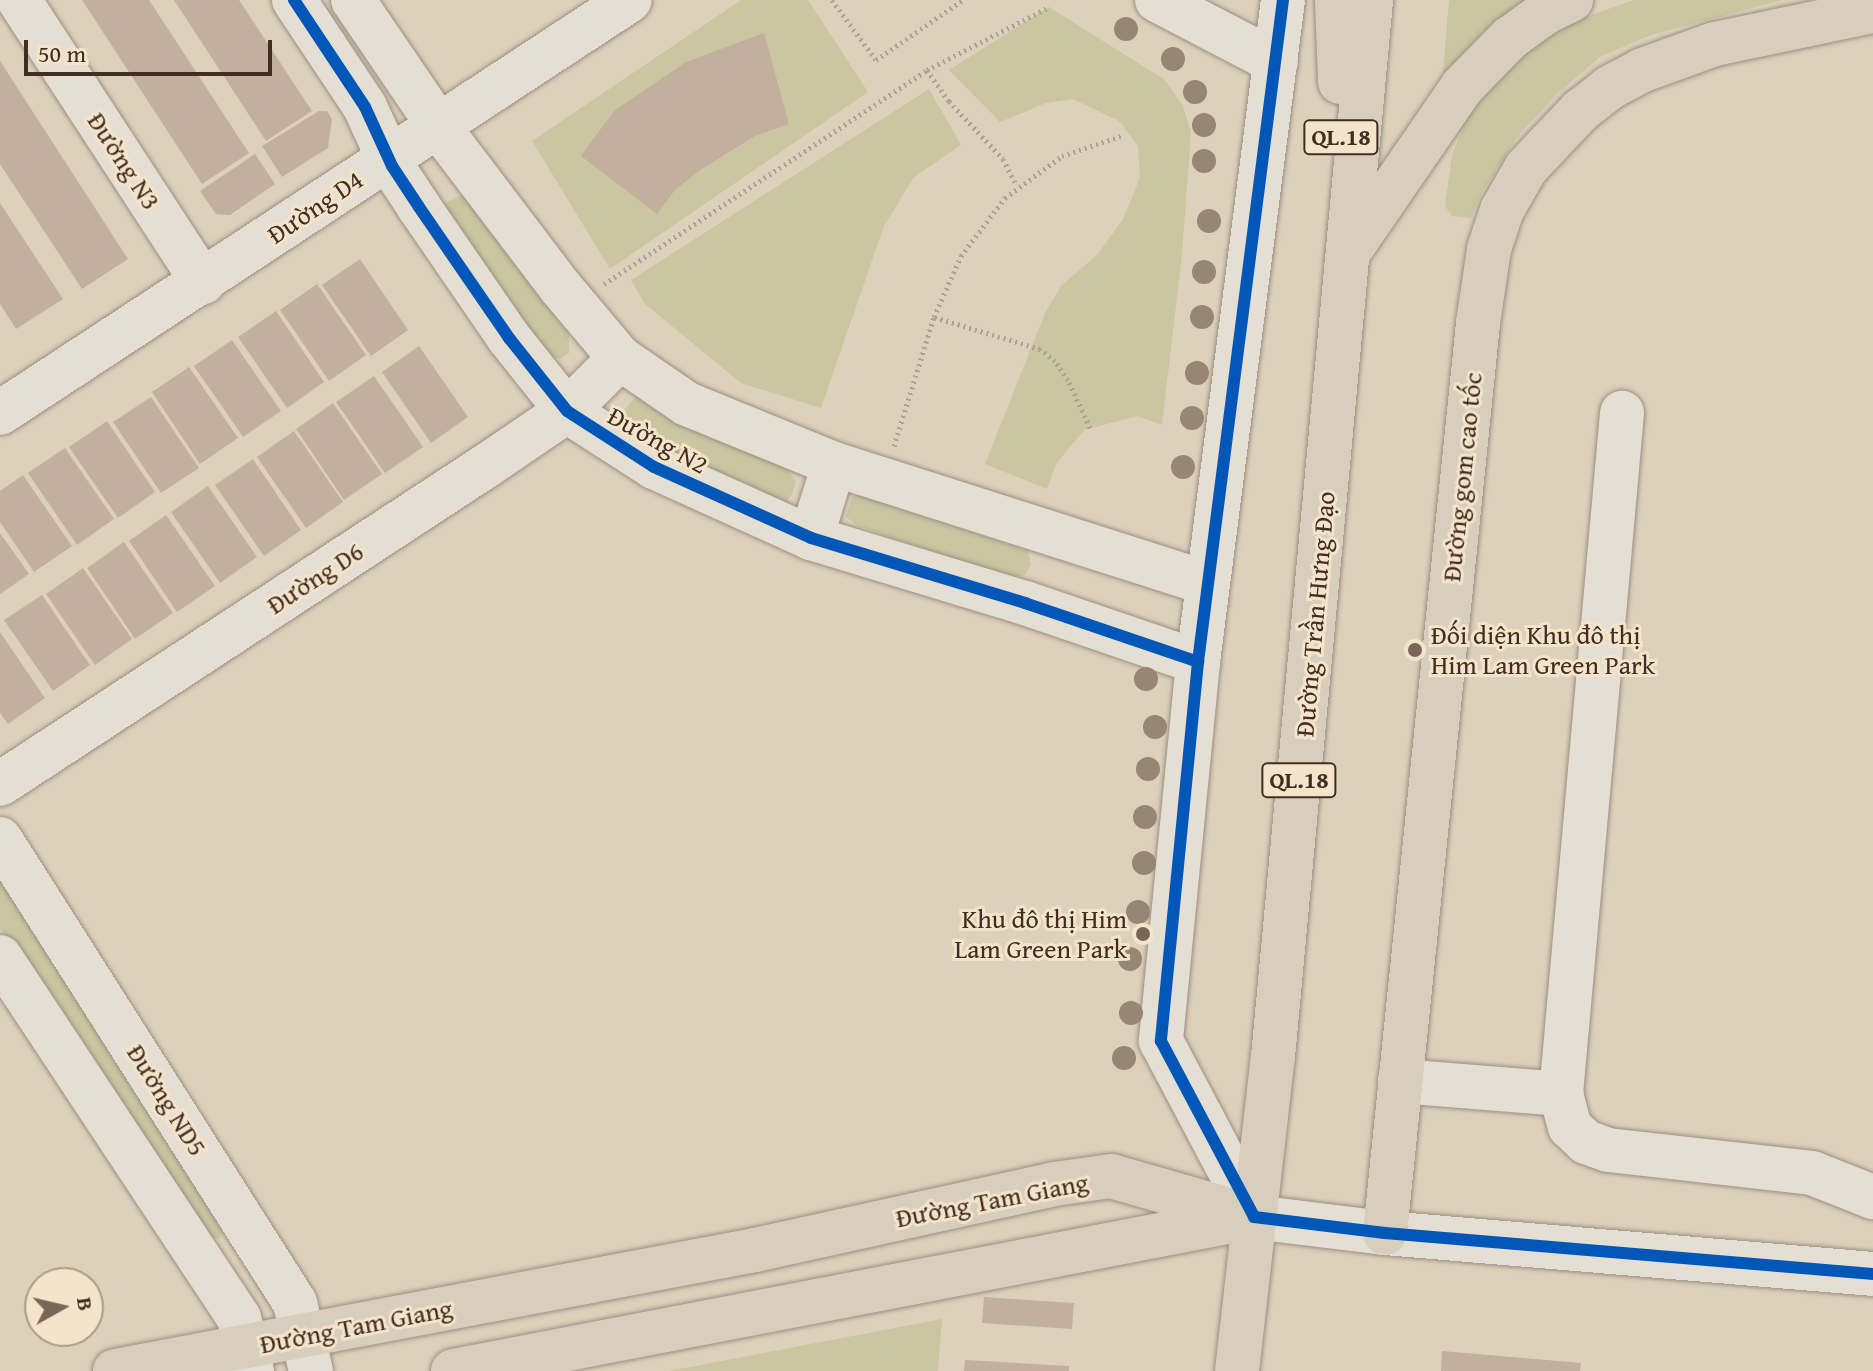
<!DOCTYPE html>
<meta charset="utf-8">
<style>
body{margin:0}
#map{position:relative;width:1873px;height:1371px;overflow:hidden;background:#ded1bb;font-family:"Gentium Book Plus",serif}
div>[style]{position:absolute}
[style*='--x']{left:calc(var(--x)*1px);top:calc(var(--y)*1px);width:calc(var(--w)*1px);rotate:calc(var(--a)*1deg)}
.green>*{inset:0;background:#c9c6a0}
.building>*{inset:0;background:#c2af9d}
.path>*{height:5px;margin-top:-2.5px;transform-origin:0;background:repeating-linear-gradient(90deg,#aaa299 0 2px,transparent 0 6px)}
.roads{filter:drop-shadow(0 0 2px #998f82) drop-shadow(0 0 2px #998f82)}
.minor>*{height:44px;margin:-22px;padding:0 22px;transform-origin:22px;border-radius:22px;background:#e5ded3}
.major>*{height:44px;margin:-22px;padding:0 22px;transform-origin:22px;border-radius:22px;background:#d8cebe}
.highway>*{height:44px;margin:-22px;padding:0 22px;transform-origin:22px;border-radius:22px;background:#d8cebe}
.cycleway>*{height:12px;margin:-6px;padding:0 6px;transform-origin:6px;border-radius:6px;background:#0057b8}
.trees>*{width:24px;height:24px;margin:-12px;border-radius:50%;background:#968673}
.dots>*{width:22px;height:22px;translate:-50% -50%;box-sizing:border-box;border:4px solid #f3e4ca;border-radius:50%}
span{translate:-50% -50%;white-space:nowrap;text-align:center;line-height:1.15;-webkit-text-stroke:6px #f3e4ca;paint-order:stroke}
.shield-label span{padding:2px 6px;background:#f3e4ca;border:2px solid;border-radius:6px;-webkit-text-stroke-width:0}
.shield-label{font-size:24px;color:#442c23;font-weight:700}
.street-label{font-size:26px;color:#442c23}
.poi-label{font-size:26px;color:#442c23}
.left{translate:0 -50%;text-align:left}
.right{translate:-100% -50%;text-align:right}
.north{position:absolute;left:24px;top:1267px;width:80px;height:80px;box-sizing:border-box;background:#f3e4ca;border:2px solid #ad9a87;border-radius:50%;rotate:82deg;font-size:22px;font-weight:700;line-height:32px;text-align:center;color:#442c23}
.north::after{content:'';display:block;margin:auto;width:28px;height:36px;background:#7a6658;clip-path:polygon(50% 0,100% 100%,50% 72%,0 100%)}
.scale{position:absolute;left:24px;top:40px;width:248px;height:36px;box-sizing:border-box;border:4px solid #442c23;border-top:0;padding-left:10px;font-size:24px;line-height:28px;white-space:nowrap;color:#442c23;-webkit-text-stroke:6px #f3e4ca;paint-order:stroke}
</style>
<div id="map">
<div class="green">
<i style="clip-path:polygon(741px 0,808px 0,868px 92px,610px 269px,532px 141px)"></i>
<i style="clip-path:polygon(1449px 0,1536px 0,1446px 76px,1443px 72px)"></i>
<i style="clip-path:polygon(1633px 0,1782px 0,1651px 35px,1600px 57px,1558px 93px,1517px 137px,1481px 194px,1471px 218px,1452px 216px,1445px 206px,1452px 155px,1471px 109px,1498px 73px,1540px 40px,1575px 21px)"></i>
<i style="clip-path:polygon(1049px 7px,1165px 80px,1183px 106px,1191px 132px,1182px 254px,1162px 425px,1138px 416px,1084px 430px,1056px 464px,1047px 489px,985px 464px,1045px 313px,1061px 286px,1098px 254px,1123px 219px,1140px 178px,1138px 146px,1119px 121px,1073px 99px,1046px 103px,1000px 122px,949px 70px)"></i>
<i style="clip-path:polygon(929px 89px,961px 145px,914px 177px,884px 226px,821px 408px,741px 383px,645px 304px,631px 280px)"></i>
<i style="clip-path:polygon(462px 195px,469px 195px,480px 206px,569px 335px,569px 353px,560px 359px,549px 355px,479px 265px,445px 210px,446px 203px)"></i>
<i style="clip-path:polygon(636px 396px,643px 396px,786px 468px,796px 482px,792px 494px,787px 501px,779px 502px,663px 449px,625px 423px,623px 412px)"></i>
<i style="clip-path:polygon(860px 495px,1028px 551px,1031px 565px,1025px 575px,1011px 578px,858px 526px,846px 517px,852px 497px)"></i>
<i style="clip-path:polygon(0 876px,224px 1231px,219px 1239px,203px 1237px,0 928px)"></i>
<i style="clip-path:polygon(942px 1319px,938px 1371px,669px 1371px)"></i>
</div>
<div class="building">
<i style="clip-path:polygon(82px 0,149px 0,249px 153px,202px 184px)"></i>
<i style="clip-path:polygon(174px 0,239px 0,312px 111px,266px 141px)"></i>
<i style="clip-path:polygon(764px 33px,789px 124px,755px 136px,700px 170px,675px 190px,657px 214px,581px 156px,614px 111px,630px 100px,686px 62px)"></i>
<i style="clip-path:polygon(0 61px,128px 259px,82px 289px,0 164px)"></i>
<i style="clip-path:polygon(319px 111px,327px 111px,332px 119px,328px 148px,282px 177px,262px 146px)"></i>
<i style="clip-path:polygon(255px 154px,275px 184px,230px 215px,216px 214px,200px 191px)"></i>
<i style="clip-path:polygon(0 203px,63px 299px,16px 329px,0 304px)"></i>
<i style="clip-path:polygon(360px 259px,408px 330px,371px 356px,322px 285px)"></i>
<i style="clip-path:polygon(317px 284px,366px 355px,329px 381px,280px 310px)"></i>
<i style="clip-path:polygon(276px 311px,324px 382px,287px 408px,238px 337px)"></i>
<i style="clip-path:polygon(232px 340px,281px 411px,243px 437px,194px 366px)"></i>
<i style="clip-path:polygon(419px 346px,468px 417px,431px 443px,382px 372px)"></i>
<i style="clip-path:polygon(189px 367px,238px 438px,200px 464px,152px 392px)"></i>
<i style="clip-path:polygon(374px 376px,423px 447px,385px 473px,336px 402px)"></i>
<i style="clip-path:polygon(151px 397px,199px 468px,161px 493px,113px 422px)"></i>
<i style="clip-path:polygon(333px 403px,382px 474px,344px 500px,296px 429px)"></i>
<i style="clip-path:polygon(107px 421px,155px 492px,118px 518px,69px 447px)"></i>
<i style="clip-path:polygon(294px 431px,343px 502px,306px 528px,257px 457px)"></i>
<i style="clip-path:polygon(65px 448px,114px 519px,77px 545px,28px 473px)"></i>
<i style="clip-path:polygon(253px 459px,301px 530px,264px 556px,215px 485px)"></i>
<i style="clip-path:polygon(23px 475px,72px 546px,34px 572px,0 522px,0 491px)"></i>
<i style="clip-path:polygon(208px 486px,257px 557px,220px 583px,171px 512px)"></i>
<i style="clip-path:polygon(166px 515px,215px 586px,177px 612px,129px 541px)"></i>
<i style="clip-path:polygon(0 533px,29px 574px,0 594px)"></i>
<i style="clip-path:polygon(124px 542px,173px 613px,135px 639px,87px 568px)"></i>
<i style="clip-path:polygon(83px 568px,132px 639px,95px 665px,46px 594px)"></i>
<i style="clip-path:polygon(42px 595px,90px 665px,53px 691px,4px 620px)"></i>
<i style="clip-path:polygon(0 632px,45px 698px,8px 724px,0 713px)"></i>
<i style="clip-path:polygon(984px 1297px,1074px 1303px,1072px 1329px,982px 1323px)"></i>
<i style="clip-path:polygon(1442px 1351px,1581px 1363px,1580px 1371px,1441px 1371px)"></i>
<i style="clip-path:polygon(965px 1360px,1069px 1366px,1069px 1371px,964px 1371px)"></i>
</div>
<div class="path">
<i style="--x:832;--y:0;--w:74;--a:53.7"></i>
<i style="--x:876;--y:60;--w:106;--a:-34.6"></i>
<i style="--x:927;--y:70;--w:38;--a:55"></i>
<i style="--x:949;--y:101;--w:79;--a:47"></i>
<i style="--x:1003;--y:159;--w:30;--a:63"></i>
<i style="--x:604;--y:284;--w:387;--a:-33.5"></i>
<i style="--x:927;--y:70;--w:137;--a:-27.3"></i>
<i style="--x:1090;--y:428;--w:53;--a:-114.6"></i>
<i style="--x:1068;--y:380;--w:23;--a:-124"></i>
<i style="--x:1055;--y:361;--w:19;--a:-141"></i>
<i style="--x:1040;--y:349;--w:111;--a:-163.2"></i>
<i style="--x:934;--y:317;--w:67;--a:-66.1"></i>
<i style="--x:961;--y:256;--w:73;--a:-52.8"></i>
<i style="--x:1005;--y:198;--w:71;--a:-36.4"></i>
<i style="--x:1062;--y:156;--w:65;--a:-18.7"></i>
<i style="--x:894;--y:446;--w:135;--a:-72.8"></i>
</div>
<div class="roads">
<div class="minor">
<i style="--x:19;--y:0;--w:337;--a:56.9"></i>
<i style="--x:294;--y:0;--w:128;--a:56.4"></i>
<i style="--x:365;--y:107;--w:65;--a:65.4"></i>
<i style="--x:392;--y:166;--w:49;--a:56.6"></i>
<i style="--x:419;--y:207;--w:159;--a:55.5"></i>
<i style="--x:509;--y:338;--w:93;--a:51.5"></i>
<i style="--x:567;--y:411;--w:103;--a:32.8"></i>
<i style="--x:654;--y:467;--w:172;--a:24.3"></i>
<i style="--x:811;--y:538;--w:224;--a:16.9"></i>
<i style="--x:1025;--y:603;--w:183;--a:18.8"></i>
<i style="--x:353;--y:0;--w:162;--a:55.8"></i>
<i style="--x:444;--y:134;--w:193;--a:52.8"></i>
<i style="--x:561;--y:288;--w:92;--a:49.9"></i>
<i style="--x:620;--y:358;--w:81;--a:34.5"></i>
<i style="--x:687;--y:404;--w:159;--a:22.2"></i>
<i style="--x:834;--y:464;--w:392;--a:17.7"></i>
<i style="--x:1157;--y:0;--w:134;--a:27.5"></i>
<i style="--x:1283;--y:0;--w:667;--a:97.32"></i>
<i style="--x:1198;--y:662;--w:381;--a:95.6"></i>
<i style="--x:1161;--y:1041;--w:199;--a:62.1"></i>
<i style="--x:1254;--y:1217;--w:132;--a:7"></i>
<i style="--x:1385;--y:1233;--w:490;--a:4.8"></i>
<i style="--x:0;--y:413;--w:753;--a:-33.25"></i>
<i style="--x:811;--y:538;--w:77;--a:-72.7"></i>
<i style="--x:0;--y:784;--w:581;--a:-33.2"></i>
<i style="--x:486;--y:466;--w:98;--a:-34.2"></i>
<i style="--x:567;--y:411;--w:75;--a:-45"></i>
<i style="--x:0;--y:839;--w:550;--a:57.55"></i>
<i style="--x:295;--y:1303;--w:70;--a:76.8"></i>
<i style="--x:0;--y:957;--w:433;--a:56.5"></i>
<i style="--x:239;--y:1318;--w:55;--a:76.2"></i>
<i style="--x:1400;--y:1081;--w:162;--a:4.6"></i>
<i style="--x:1561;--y:1094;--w:684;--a:-84.88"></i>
<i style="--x:1561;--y:1094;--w:34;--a:75"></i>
<i style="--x:1570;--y:1127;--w:22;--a:43"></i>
<i style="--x:1586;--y:1142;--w:23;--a:20"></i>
<i style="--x:1608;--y:1150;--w:205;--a:6.4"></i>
<i style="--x:1812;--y:1173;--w:66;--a:21.5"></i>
</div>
<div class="major">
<i style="--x:1385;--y:1233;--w:915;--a:-84.16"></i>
<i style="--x:1478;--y:323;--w:75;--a:-81.5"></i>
<i style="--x:1489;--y:249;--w:41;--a:-71.6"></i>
<i style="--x:1502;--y:210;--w:48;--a:-60.3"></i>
<i style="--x:1526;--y:168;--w:79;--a:-46.5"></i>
<i style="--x:1580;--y:111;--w:37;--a:-38"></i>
<i style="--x:1609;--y:88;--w:38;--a:-28"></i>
<i style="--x:1643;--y:70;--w:77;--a:-19.9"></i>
<i style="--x:1715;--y:44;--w:161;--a:-11.8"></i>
<i style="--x:115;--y:1371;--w:651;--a:-10.71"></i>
<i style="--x:755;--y:1250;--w:306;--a:-12.4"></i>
<i style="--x:1054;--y:1184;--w:58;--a:-8"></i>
<i style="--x:1111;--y:1176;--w:149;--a:16"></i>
<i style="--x:453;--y:1371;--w:810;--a:-10.89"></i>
</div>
<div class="highway">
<i style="--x:1337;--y:0;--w:82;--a:87.9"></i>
<i style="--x:1348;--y:253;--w:201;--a:-55.5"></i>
<i style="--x:1462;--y:87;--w:69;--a:-45.6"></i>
<i style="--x:1510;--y:38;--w:44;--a:-35.8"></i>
<i style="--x:1546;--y:12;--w:28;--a:-26"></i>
<i style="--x:1237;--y:1371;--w:316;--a:-83.5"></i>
<i style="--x:1273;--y:1057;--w:1062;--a:-84.7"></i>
</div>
</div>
<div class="cycleway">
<i style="--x:294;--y:0;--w:128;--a:56.4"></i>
<i style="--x:365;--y:107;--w:65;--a:65.4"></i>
<i style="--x:392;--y:166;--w:49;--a:56.6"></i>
<i style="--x:419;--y:207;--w:159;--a:55.5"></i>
<i style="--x:509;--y:338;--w:93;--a:51.5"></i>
<i style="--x:567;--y:411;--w:103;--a:32.8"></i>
<i style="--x:654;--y:467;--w:172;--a:24.3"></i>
<i style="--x:811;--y:538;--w:224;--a:16.9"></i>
<i style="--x:1025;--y:603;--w:183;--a:18.8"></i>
<i style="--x:1283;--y:0;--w:667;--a:97.32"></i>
<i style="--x:1198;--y:662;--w:381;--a:95.6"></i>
<i style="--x:1161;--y:1041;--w:199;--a:62.1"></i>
<i style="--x:1254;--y:1217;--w:132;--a:7"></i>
<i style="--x:1385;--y:1233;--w:490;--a:4.8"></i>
</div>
<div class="trees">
<i style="left:1126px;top:29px"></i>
<i style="left:1173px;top:59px"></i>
<i style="left:1195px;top:92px"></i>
<i style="left:1204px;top:125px"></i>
<i style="left:1204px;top:161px"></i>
<i style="left:1209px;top:221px"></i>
<i style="left:1204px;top:272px"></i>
<i style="left:1202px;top:317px"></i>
<i style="left:1197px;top:373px"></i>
<i style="left:1192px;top:418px"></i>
<i style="left:1183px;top:467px"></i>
<i style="left:1146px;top:679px"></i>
<i style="left:1155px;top:727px"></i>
<i style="left:1148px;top:769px"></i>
<i style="left:1145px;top:817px"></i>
<i style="left:1144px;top:863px"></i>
<i style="left:1138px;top:912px"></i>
<i style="left:1130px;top:959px"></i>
<i style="left:1131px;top:1013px"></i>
<i style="left:1124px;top:1058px"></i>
</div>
<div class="dots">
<i style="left:1415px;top:650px;background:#7a6658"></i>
<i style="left:1143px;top:934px;background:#7a6658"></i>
</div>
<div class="shield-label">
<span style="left:1341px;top:137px">QL.18</span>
<span style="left:1299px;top:780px">QL.18</span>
</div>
<div class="street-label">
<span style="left:124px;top:161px;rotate:57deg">Đường N3</span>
<span style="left:315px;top:207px;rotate:-34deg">Đường D4</span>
<span style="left:658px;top:440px;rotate:29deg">Đường N2</span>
<span style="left:1462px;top:477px;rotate:-84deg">Đường gom cao tốc</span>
<span style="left:315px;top:578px;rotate:-33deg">Đường D6</span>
<span style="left:1315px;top:614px;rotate:-85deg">Đường Trần Hưng Đạo</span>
<span style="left:167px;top:1100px;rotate:58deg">Đường ND5</span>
<span style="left:992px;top:1200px;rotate:-11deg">Đường Tam Giang</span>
<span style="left:356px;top:1326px;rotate:-11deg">Đường Tam Giang</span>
</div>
<div class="poi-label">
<span class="left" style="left:1431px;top:650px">Đối diện Khu đô thị<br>Him Lam Green Park</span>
<span class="right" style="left:1127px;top:934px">Khu đô thị Him<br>Lam Green Park</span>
</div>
<div class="north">B</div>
<div class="scale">50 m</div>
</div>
